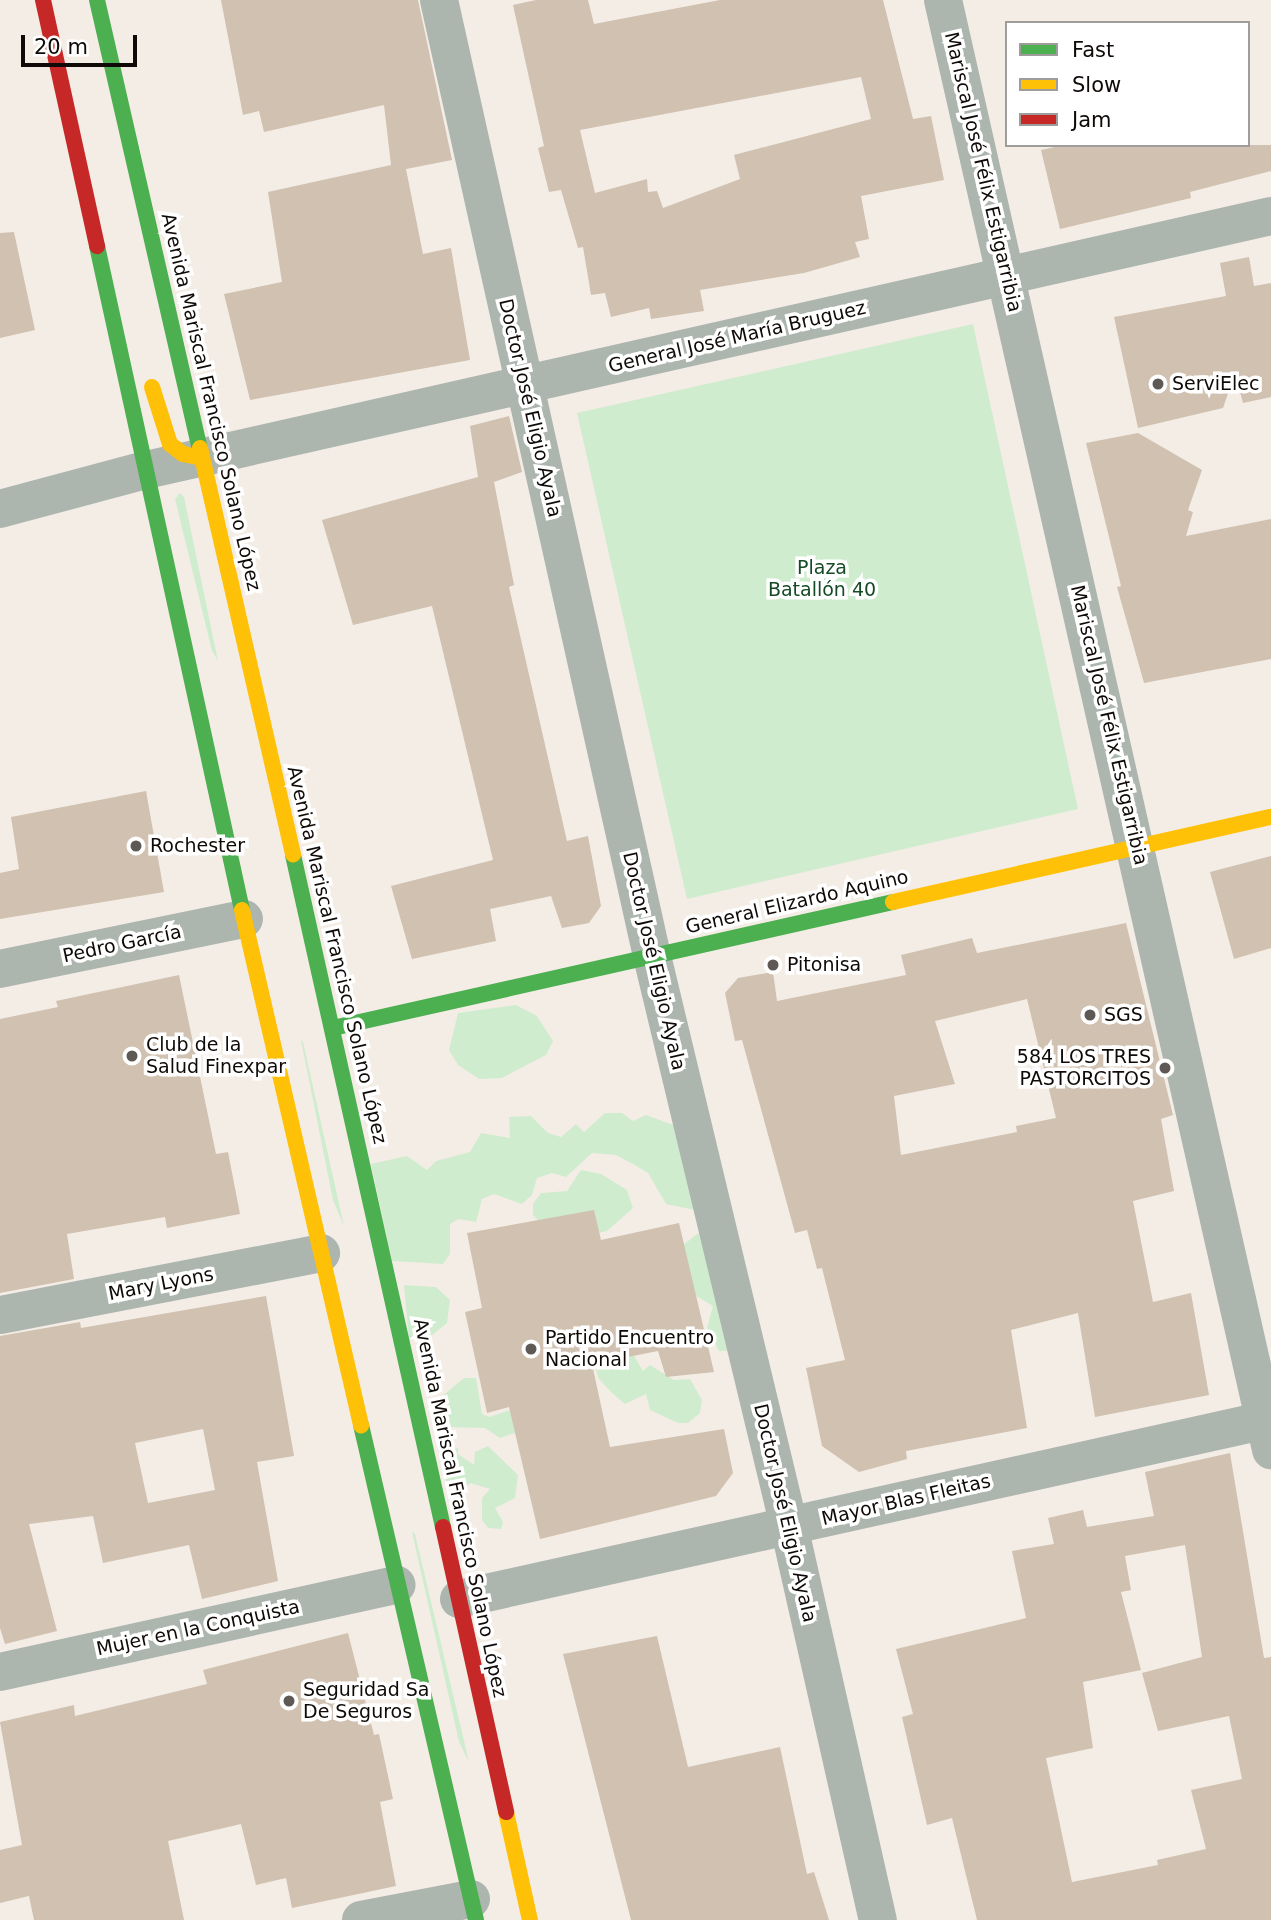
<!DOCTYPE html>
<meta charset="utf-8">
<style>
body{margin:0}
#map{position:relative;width:1271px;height:1920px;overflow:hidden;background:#f4ede6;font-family:"DejaVu Sans",sans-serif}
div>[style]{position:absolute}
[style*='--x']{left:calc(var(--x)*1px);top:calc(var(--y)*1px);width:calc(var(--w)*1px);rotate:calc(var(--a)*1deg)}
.green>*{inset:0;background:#d0eccf}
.building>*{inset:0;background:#d0c1b0}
.street>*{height:38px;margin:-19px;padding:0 19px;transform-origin:19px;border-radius:19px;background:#adb5af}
.fast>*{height:16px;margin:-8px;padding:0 8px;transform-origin:8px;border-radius:8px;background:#4caf50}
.slow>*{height:16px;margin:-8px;padding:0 8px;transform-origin:8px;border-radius:8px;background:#ffc107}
.jam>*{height:16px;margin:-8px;padding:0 8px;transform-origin:8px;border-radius:8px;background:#c62828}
.dots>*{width:19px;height:19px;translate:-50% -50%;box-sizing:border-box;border:4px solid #fff;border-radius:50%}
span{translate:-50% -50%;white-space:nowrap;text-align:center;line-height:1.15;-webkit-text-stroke:7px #fff;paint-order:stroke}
.street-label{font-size:19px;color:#0f0a07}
.poi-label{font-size:19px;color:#0f0a07}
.left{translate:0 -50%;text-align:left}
.right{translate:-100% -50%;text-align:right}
.park-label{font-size:19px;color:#144b25}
.legend{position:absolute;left:1005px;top:21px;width:245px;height:126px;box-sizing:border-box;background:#fff;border:2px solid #9f9d9c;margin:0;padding:9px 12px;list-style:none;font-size:21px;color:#0f0a07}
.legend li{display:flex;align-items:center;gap:14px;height:35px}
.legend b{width:35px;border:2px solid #9f9d9c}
.scale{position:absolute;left:21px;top:35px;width:116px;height:32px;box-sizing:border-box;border:4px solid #0f0a07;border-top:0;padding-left:9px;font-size:21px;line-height:24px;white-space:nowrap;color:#0f0a07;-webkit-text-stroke:5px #fff;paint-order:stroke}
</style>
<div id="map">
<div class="green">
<i style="clip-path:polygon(973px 324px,1078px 809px,687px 899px,577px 413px)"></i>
<i style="clip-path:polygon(180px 493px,184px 497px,218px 661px,212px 651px,175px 499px)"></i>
<i style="clip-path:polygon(516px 1005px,537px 1016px,553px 1041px,546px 1055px,502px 1078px,479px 1079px,458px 1065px,449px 1050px,458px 1013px)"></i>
<i style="clip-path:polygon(301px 1040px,303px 1042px,344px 1226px,333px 1200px)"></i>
<i style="clip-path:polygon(605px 1113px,622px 1113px,633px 1121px,646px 1115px,676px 1126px,695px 1210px,666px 1204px,648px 1173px,633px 1164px,616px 1155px,592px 1153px,566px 1177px,552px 1173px,537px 1178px,532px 1195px,522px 1204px,494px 1194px,482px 1199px,476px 1222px,459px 1219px,450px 1224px,450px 1254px,443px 1264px,392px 1261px,371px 1164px,407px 1156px,427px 1170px,436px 1161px,470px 1152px,481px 1133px,510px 1138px,509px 1117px,531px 1116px,548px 1133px,561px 1137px,576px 1124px,584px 1132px)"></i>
<i style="clip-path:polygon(581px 1170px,601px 1174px,627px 1190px,633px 1208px,607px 1231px,558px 1242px,533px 1215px,533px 1204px,541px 1193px,567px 1191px)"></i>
<i style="clip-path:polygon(709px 1231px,740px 1350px,719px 1351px,707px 1328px,713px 1306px,686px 1290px,659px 1264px,697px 1234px)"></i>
<i style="clip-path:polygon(404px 1285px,436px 1287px,450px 1300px,447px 1323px,426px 1340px,409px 1339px)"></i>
<i style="clip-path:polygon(629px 1347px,643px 1371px,650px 1365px,674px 1380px,690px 1379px,702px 1400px,700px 1413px,688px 1423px,678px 1423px,650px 1410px,646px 1394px,625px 1404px,612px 1393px,599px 1379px,594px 1364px)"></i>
<i style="clip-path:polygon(464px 1378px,476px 1378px,482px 1414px,489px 1417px,510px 1410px,518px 1432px,500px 1438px,485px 1428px,447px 1427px,440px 1413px,441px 1397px)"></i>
<i style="clip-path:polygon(488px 1446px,518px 1475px,515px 1498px,495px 1508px,503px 1522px,501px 1529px,488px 1528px,482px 1520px,482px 1498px,490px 1489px,471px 1483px,461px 1489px,446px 1481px,442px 1458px,458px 1447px,458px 1454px,474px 1465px,475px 1452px)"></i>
<i style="clip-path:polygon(412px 1532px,415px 1534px,469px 1762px,459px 1742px)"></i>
</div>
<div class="building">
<i style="clip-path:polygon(221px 0,418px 0,452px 160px,406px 169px,423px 254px,451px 248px,470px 360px,250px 400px,224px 294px,282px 282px,268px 192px,391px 165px,384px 105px,264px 132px,259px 111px,243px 115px)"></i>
<i style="clip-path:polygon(evenodd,536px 0,588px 0,594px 24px,720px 0,883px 0,913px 119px,931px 116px,944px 180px,861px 196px,869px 239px,855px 242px,860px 257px,804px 273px,700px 290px,704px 311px,651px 319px,649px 308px,611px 317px,605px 293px,591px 295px,583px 247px,578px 248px,561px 190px,549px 192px,538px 148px,544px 146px,513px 5px,536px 0,861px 77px,871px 119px,734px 155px,740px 179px,663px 208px,657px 191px,648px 192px,647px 179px,595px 193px,580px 130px,861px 77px)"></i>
<i style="clip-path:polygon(1064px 145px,1271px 145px,1271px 171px,1190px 192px,1191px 198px,1060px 229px,1041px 150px)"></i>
<i style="clip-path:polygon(14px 232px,35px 330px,0 338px,0 233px)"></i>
<i style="clip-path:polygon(1249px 257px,1254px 286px,1271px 283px,1271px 397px,1243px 403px,1235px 373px,1223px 408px,1138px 428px,1114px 317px,1226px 296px,1220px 263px)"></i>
<i style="clip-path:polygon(509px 416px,522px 472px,494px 482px,514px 585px,509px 587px,567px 841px,588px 836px,601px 906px,589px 923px,562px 928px,551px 896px,490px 909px,496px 941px,412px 959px,391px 886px,493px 860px,432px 606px,353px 625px,322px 520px,478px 477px,470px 426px)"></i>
<i style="clip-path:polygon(1138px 433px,1202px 470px,1188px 510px,1193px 512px,1186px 536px,1271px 519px,1271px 659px,1144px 683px,1117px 587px,1121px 586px,1086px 443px)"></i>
<i style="clip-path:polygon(146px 791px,164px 892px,0 919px,0 873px,19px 869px,11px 817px)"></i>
<i style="clip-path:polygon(1271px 856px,1271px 948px,1234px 959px,1210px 872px)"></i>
<i style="clip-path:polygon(evenodd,1126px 923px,1173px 1115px,1161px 1119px,1174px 1191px,1133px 1201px,1153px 1302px,1191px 1293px,1209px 1395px,1095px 1417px,1078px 1313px,1011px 1330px,1027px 1428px,906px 1451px,907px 1459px,859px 1472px,822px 1446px,806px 1368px,845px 1360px,822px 1268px,817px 1269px,807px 1230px,795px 1233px,742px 1040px,735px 1041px,725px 993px,738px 978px,773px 972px,777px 1001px,906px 975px,901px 955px,972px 938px,977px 953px,1126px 923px,1027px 999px,1056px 1118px,1016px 1126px,1017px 1132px,901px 1155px,894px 1096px,955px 1084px,935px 1021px,1027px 999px)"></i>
<i style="clip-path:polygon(179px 975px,216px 1154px,228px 1152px,240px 1214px,167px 1228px,165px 1217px,67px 1234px,74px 1279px,0 1293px,0 1019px,58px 1007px,56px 1001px)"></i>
<i style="clip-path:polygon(594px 1210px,601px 1240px,679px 1223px,714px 1372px,666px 1377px,658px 1351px,592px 1364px,610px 1447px,724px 1429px,733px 1473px,716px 1496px,540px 1539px,509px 1407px,487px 1413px,465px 1312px,482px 1308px,467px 1233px)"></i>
<i style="clip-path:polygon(evenodd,266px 1296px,294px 1456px,257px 1462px,278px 1581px,202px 1599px,189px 1545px,103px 1563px,93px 1516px,29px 1524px,57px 1631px,5px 1644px,0 1628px,0 1336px,80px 1322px,81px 1328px,266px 1296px,203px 1429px,215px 1490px,148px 1503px,135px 1443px,203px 1429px)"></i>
<i style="clip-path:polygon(evenodd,1230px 1453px,1264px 1658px,1271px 1657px,1271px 1920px,977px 1920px,952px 1818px,927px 1825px,902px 1717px,913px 1714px,896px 1649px,1026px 1618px,1012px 1551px,1054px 1544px,1048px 1518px,1083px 1510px,1087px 1527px,1154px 1516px,1145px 1472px,1230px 1453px,1185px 1545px,1202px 1657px,1142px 1673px,1158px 1731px,1229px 1716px,1242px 1779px,1191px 1790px,1206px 1849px,1157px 1860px,1158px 1865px,1072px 1882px,1046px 1758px,1093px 1748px,1083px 1682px,1141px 1670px,1121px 1592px,1131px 1590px,1125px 1556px,1185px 1545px)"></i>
<i style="clip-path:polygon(348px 1633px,374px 1735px,379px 1734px,393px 1799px,380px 1802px,396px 1886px,292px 1908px,286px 1878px,256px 1885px,241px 1824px,168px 1841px,184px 1920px,34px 1920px,29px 1896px,0 1903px,0 1850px,22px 1845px,0 1722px,74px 1705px,75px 1716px,207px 1684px,203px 1670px)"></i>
<i style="clip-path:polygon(657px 1636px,688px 1767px,780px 1747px,807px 1874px,814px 1872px,829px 1920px,631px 1920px,563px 1654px)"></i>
</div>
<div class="street">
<i style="--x:439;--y:0;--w:979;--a:77.44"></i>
<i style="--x:652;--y:956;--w:586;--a:76.49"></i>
<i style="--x:789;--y:1526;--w:404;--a:77.3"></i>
<i style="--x:943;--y:0;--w:1487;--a:77.25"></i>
<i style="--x:0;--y:509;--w:151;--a:-15"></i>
<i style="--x:146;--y:470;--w:1153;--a:-12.72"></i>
<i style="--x:0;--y:969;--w:249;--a:-11.6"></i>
<i style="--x:0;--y:1315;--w:327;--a:-10.9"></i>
<i style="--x:459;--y:1599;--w:832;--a:-12.5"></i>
<i style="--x:0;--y:1672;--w:406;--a:-12.4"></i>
<i style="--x:361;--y:1920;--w:112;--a:-10.8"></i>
</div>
<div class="fast">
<i style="--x:97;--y:0;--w:460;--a:77.1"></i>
<i style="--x:97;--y:246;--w:680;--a:77.68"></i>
<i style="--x:293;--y:855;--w:689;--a:77.42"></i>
<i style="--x:333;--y:1028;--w:574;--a:-12.68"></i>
<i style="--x:361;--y:1425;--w:508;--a:76.92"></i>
</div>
<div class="slow">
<i style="--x:152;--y:387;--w:60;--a:72.5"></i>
<i style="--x:170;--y:444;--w:16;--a:38"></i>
<i style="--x:183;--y:454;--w:19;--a:12"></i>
<i style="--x:200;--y:448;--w:417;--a:77.1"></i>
<i style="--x:893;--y:902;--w:387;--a:-12.7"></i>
<i style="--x:242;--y:910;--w:529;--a:76.99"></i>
<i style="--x:506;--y:1812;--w:111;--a:77.5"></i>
</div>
<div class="jam">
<i style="--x:43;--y:0;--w:252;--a:77.6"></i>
<i style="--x:443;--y:1527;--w:292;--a:77.5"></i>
</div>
<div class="dots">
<i style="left:1158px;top:384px;background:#5f5955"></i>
<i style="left:136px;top:846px;background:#5f5955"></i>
<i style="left:773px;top:965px;background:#5f5955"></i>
<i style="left:1090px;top:1015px;background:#5f5955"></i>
<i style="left:132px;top:1056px;background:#5f5955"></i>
<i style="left:1165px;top:1068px;background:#5f5955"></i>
<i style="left:531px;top:1349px;background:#5f5955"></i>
<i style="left:289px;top:1701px;background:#5f5955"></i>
</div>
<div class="street-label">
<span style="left:983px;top:172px;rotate:77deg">Mariscal José Félix Estigarribia</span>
<span style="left:737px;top:337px;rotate:-13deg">General José María Bruguez</span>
<span style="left:211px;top:402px;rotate:77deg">Avenida Mariscal Francisco Solano López</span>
<span style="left:530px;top:408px;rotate:77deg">Doctor José Eligio Ayala</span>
<span style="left:1109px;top:725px;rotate:77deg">Mariscal José Félix Estigarribia</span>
<span style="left:797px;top:902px;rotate:-13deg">General Elizardo Aquino</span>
<span style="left:122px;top:944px;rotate:-12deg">Pedro García</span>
<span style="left:337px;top:955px;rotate:77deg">Avenida Mariscal Francisco Solano López</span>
<span style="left:654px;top:961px;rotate:77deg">Doctor José Eligio Ayala</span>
<span style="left:161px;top:1284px;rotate:-11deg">Mary Lyons</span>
<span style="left:906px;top:1500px;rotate:-13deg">Mayor Blas Fleitas</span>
<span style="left:460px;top:1508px;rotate:78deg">Avenida Mariscal Francisco Solano López</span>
<span style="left:785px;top:1513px;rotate:77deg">Doctor José Eligio Ayala</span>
<span style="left:198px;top:1628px;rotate:-12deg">Mujer en la Conquista</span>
</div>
<div class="poi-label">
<span class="left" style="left:1172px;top:384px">ServiElec</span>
<span class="left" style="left:150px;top:846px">Rochester</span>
<span class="left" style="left:787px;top:965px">Pitonisa</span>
<span class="left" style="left:1104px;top:1015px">SGS</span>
<span class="left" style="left:146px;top:1056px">Club de la<br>Salud Finexpar</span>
<span class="right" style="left:1151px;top:1068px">584 LOS TRES<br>PASTORCITOS</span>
<span class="left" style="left:545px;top:1349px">Partido Encuentro<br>Nacional</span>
<span class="left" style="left:303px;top:1701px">Seguridad Sa<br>De Seguros</span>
</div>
<div class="park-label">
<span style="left:822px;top:579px">Plaza<br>Batallón 40</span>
</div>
<ul class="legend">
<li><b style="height:9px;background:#4caf50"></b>Fast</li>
<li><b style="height:9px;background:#ffc107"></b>Slow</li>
<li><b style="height:9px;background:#c62828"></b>Jam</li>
</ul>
<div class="scale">20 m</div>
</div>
